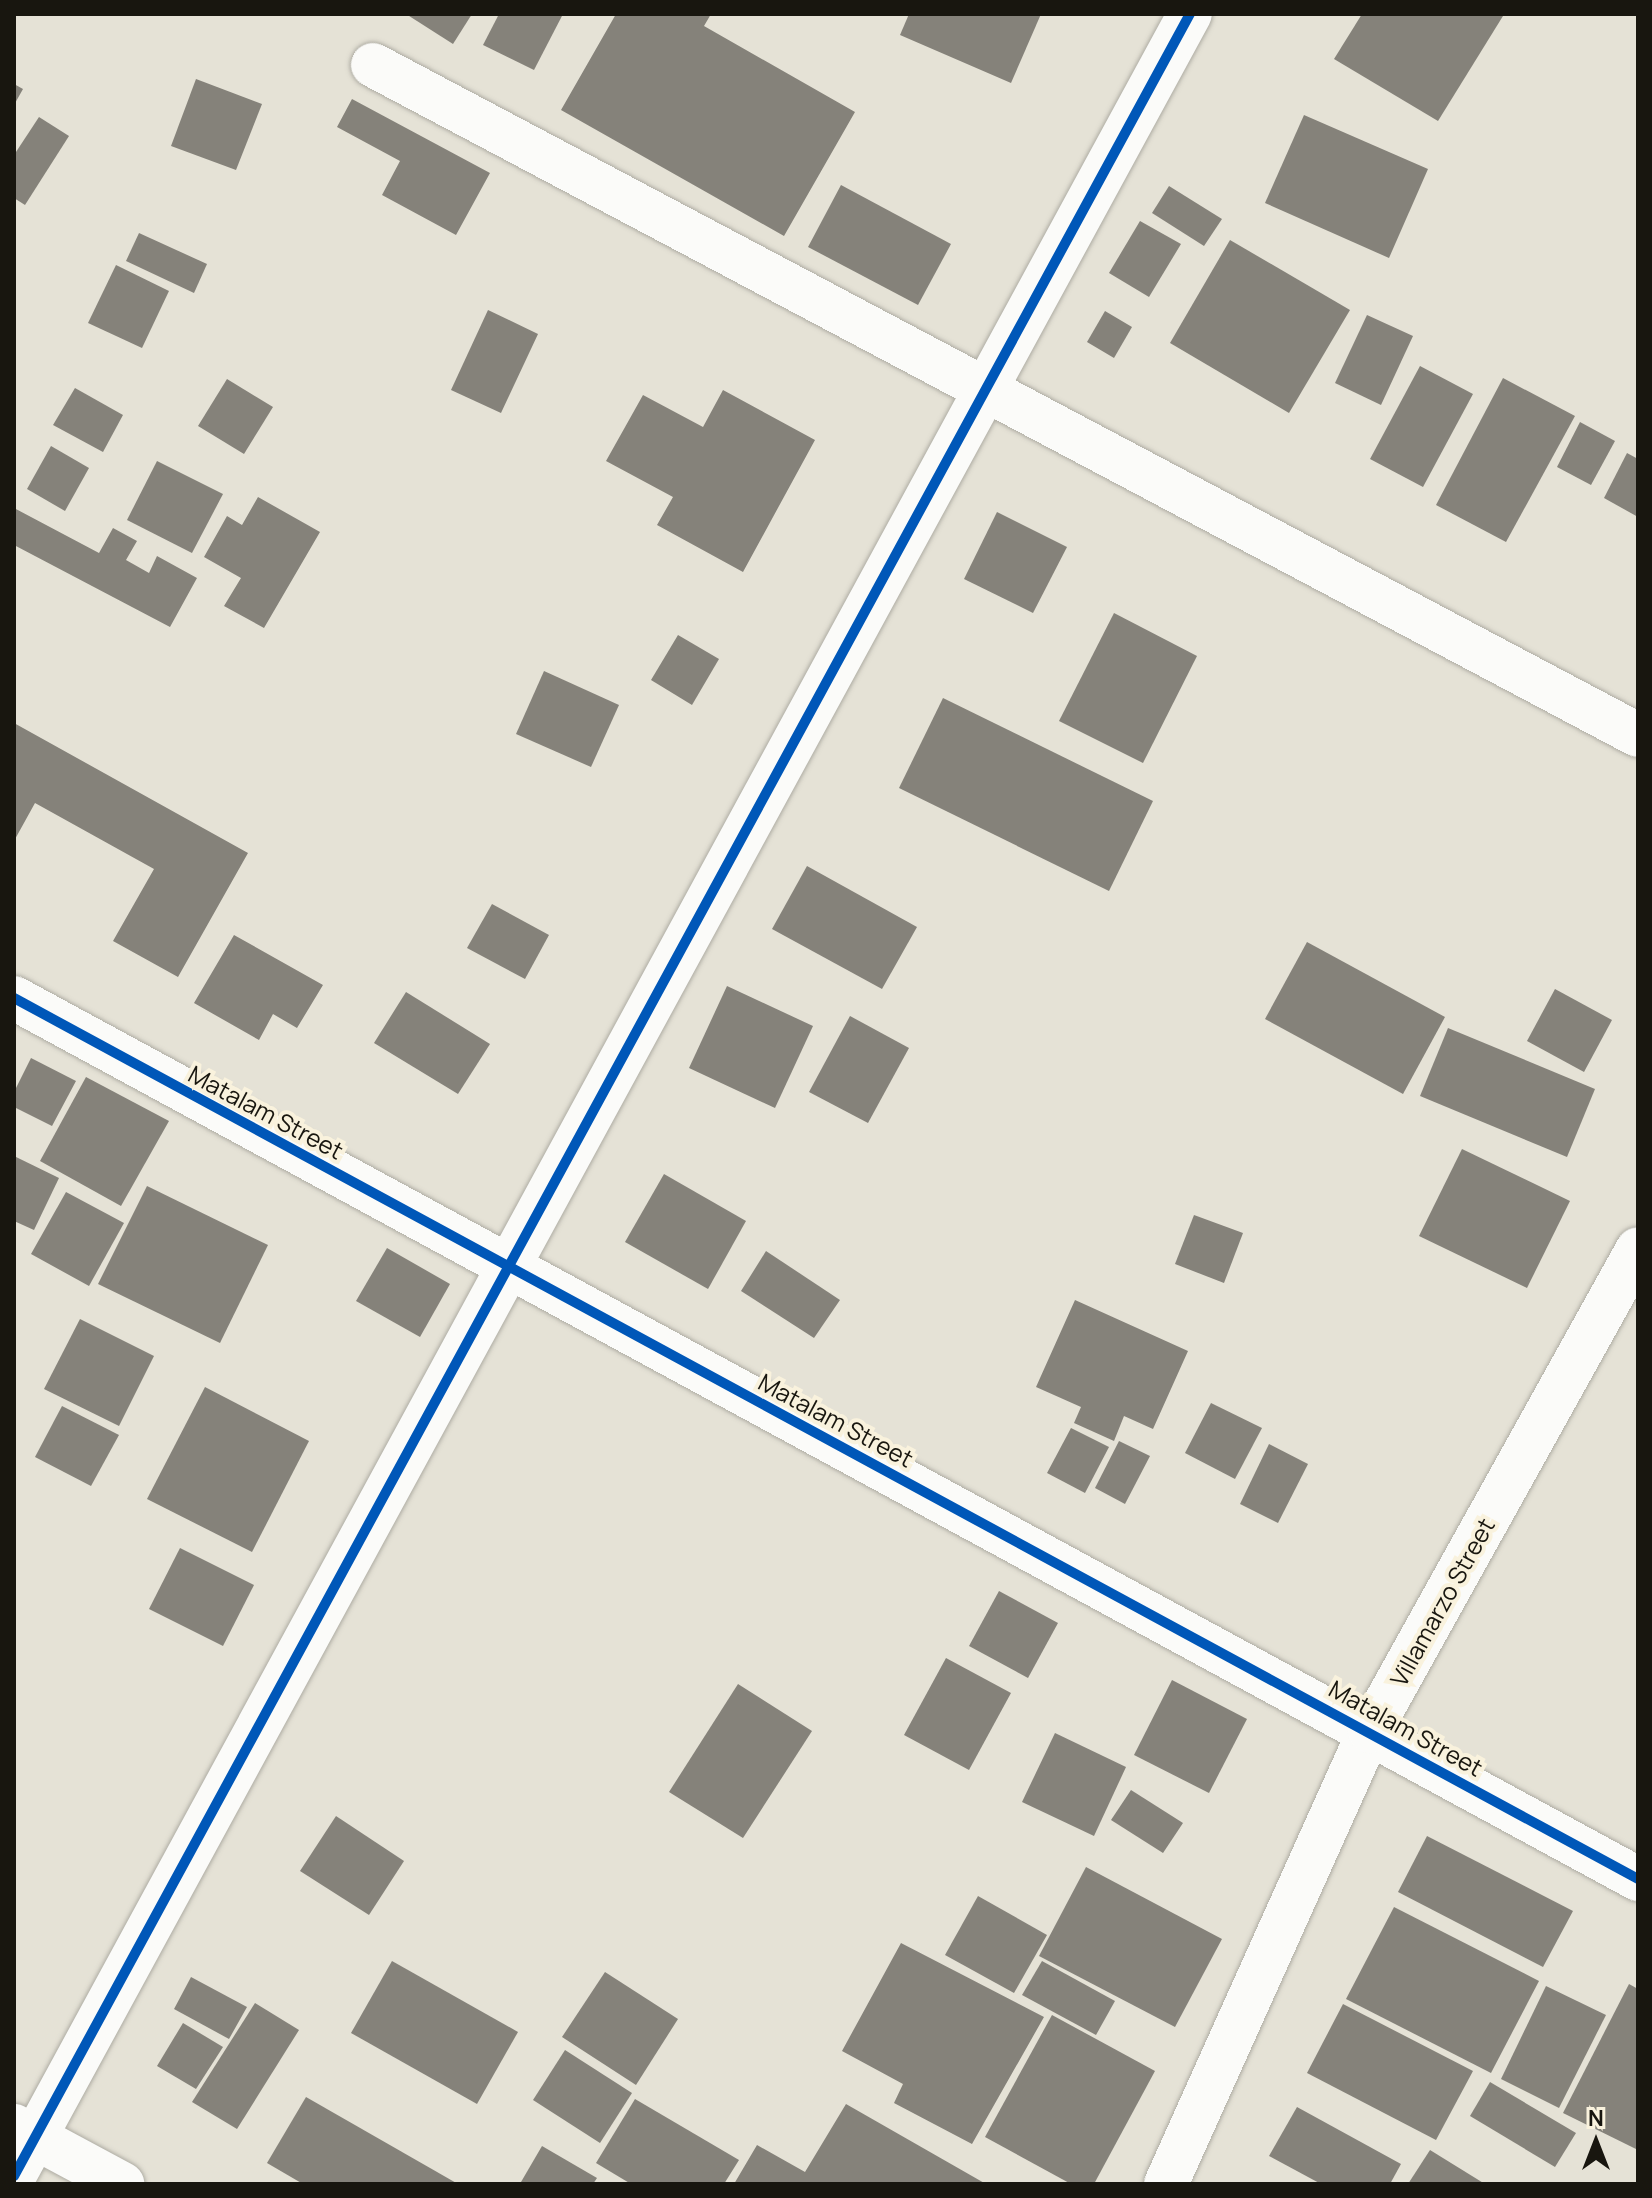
<!DOCTYPE html>
<style>
body{margin:0}
#map{position:relative;width:1652px;height:2198px;overflow:hidden;background:#e5e2d6;font-family:Manrope,sans-serif}
div>[style]{position:absolute}
[style*='--x']{left:calc(var(--x)*1px);top:calc(var(--y)*1px);width:calc(var(--w)*1px);rotate:calc(var(--a)*1deg)}
.building>*{inset:0;background:#85827a}
.roads{filter:drop-shadow(0 0 2px #aeaca3) drop-shadow(0 0 2px #aeaca3)}
.street>*{height:44px;margin:-22px;padding:0 22px;transform-origin:22px;border-radius:22px;background:#fbfbf9}
.cycleway>*{height:10px;margin:-5px;padding:0 5px;transform-origin:5px;border-radius:5px;background:#0057b8}
span{translate:-50% -50%;white-space:nowrap;text-align:center;line-height:1.15;-webkit-text-stroke:8px #f9f2dd;paint-order:stroke}
.street-label{font-size:24px;color:#18160f}
.frame{position:absolute;inset:0;border:16px solid #18160f;pointer-events:none}
.north{position:absolute;left:1556px;top:2102px;width:80px;height:80px;-webkit-text-stroke:6px #f9f2dd;paint-order:stroke;rotate:0deg;font-size:22px;font-weight:700;line-height:32px;text-align:center;color:#18160f}
.north::after{content:'';display:block;margin:auto;width:28px;height:36px;background:#18160f;clip-path:polygon(50% 0,100% 100%,50% 72%,0 100%)}
</style>
<div id="map">
<div class="building">
<i style="clip-path:polygon(406px 14px,472px 14px,453px 44px)"></i>
<i style="clip-path:polygon(499px 14px,563px 14px,534px 70px,483px 45px)"></i>
<i style="clip-path:polygon(616px 14px,711px 14px,704px 26px,855px 112px,784px 236px,561px 110px)"></i>
<i style="clip-path:polygon(909px 14px,1041px 14px,1011px 83px,900px 35px)"></i>
<i style="clip-path:polygon(1362px 14px,1499px 14px,1503px 16px,1438px 121px,1334px 59px)"></i>
<i style="clip-path:polygon(196px 79px,262px 104px,236px 170px,171px 146px)"></i>
<i style="clip-path:polygon(14px 84px,23px 89px,14px 105px)"></i>
<i style="clip-path:polygon(352px 99px,490px 173px,456px 235px,382px 195px,400px 161px,337px 127px)"></i>
<i style="clip-path:polygon(1304px 115px,1428px 169px,1389px 258px,1265px 203px)"></i>
<i style="clip-path:polygon(39px 117px,69px 136px,25px 205px,14px 198px,14px 155px)"></i>
<i style="clip-path:polygon(841px 185px,951px 244px,918px 305px,808px 247px)"></i>
<i style="clip-path:polygon(1169px 186px,1222px 219px,1204px 246px,1152px 213px)"></i>
<i style="clip-path:polygon(1140px 221px,1181px 244px,1149px 297px,1109px 273px)"></i>
<i style="clip-path:polygon(139px 233px,207px 264px,194px 293px,126px 261px)"></i>
<i style="clip-path:polygon(1230px 240px,1350px 310px,1289px 413px,1170px 343px)"></i>
<i style="clip-path:polygon(116px 265px,169px 291px,142px 348px,88px 323px)"></i>
<i style="clip-path:polygon(488px 310px,538px 334px,501px 413px,451px 390px)"></i>
<i style="clip-path:polygon(1105px 311px,1132px 327px,1114px 358px,1087px 342px)"></i>
<i style="clip-path:polygon(1367px 315px,1413px 336px,1381px 405px,1335px 383px)"></i>
<i style="clip-path:polygon(1420px 366px,1473px 394px,1423px 487px,1370px 459px)"></i>
<i style="clip-path:polygon(1503px 378px,1575px 416px,1506px 542px,1436px 505px)"></i>
<i style="clip-path:polygon(227px 379px,273px 407px,244px 454px,198px 426px)"></i>
<i style="clip-path:polygon(75px 388px,123px 415px,103px 452px,53px 425px)"></i>
<i style="clip-path:polygon(723px 390px,815px 440px,743px 572px,657px 525px,673px 497px,606px 461px,643px 395px,703px 427px)"></i>
<i style="clip-path:polygon(1580px 422px,1615px 441px,1591px 485px,1557px 467px)"></i>
<i style="clip-path:polygon(51px 446px,89px 468px,65px 511px,27px 489px)"></i>
<i style="clip-path:polygon(1627px 453px,1638px 459px,1638px 517px,1604px 498px)"></i>
<i style="clip-path:polygon(157px 461px,223px 494px,192px 553px,127px 520px)"></i>
<i style="clip-path:polygon(258px 497px,320px 532px,264px 628px,224px 606px,241px 578px,204px 557px,227px 516px,242px 525px)"></i>
<i style="clip-path:polygon(14px 508px,99px 553px,113px 528px,137px 541px,126px 560px,149px 573px,157px 556px,197px 578px,170px 627px,14px 545px)"></i>
<i style="clip-path:polygon(997px 512px,1067px 547px,1033px 613px,964px 579px)"></i>
<i style="clip-path:polygon(1114px 613px,1197px 656px,1143px 763px,1059px 721px)"></i>
<i style="clip-path:polygon(678px 635px,719px 659px,692px 705px,651px 680px)"></i>
<i style="clip-path:polygon(544px 671px,619px 705px,591px 767px,516px 734px)"></i>
<i style="clip-path:polygon(943px 698px,1153px 801px,1109px 891px,899px 788px)"></i>
<i style="clip-path:polygon(14px 723px,248px 853px,178px 977px,113px 941px,154px 869px,35px 803px,14px 841px)"></i>
<i style="clip-path:polygon(807px 866px,917px 927px,882px 989px,772px 929px)"></i>
<i style="clip-path:polygon(492px 904px,549px 935px,525px 979px,467px 948px)"></i>
<i style="clip-path:polygon(234px 935px,323px 985px,297px 1028px,273px 1014px,259px 1040px,194px 1003px)"></i>
<i style="clip-path:polygon(1307px 942px,1445px 1017px,1403px 1094px,1265px 1019px)"></i>
<i style="clip-path:polygon(727px 986px,813px 1026px,775px 1108px,689px 1068px)"></i>
<i style="clip-path:polygon(1555px 989px,1612px 1020px,1584px 1072px,1527px 1041px)"></i>
<i style="clip-path:polygon(406px 992px,490px 1044px,458px 1094px,374px 1043px)"></i>
<i style="clip-path:polygon(850px 1016px,909px 1048px,868px 1123px,809px 1092px)"></i>
<i style="clip-path:polygon(1448px 1028px,1595px 1089px,1567px 1157px,1420px 1096px)"></i>
<i style="clip-path:polygon(31px 1058px,76px 1081px,52px 1126px,14px 1107px,14px 1092px)"></i>
<i style="clip-path:polygon(86px 1077px,169px 1121px,121px 1206px,40px 1161px)"></i>
<i style="clip-path:polygon(1462px 1149px,1570px 1201px,1527px 1288px,1419px 1236px)"></i>
<i style="clip-path:polygon(14px 1156px,59px 1178px,34px 1230px,14px 1221px)"></i>
<i style="clip-path:polygon(664px 1174px,746px 1221px,708px 1289px,625px 1242px)"></i>
<i style="clip-path:polygon(147px 1186px,268px 1245px,220px 1343px,98px 1284px)"></i>
<i style="clip-path:polygon(66px 1192px,124px 1223px,89px 1286px,31px 1254px)"></i>
<i style="clip-path:polygon(1194px 1215px,1243px 1233px,1224px 1283px,1175px 1264px)"></i>
<i style="clip-path:polygon(387px 1248px,450px 1284px,420px 1337px,356px 1301px)"></i>
<i style="clip-path:polygon(766px 1251px,840px 1300px,814px 1338px,741px 1291px)"></i>
<i style="clip-path:polygon(1075px 1300px,1188px 1351px,1153px 1429px,1124px 1416px,1114px 1441px,1074px 1423px,1081px 1407px,1036px 1387px)"></i>
<i style="clip-path:polygon(80px 1319px,154px 1356px,119px 1426px,44px 1389px)"></i>
<i style="clip-path:polygon(205px 1387px,309px 1441px,252px 1552px,147px 1499px)"></i>
<i style="clip-path:polygon(1211px 1403px,1262px 1428px,1235px 1479px,1185px 1453px)"></i>
<i style="clip-path:polygon(62px 1406px,119px 1435px,91px 1486px,35px 1457px)"></i>
<i style="clip-path:polygon(1071px 1428px,1109px 1447px,1085px 1493px,1047px 1473px)"></i>
<i style="clip-path:polygon(1119px 1441px,1150px 1456px,1125px 1504px,1095px 1488px)"></i>
<i style="clip-path:polygon(1269px 1444px,1308px 1464px,1278px 1523px,1240px 1504px)"></i>
<i style="clip-path:polygon(180px 1548px,254px 1585px,223px 1646px,149px 1609px)"></i>
<i style="clip-path:polygon(999px 1591px,1058px 1623px,1028px 1678px,969px 1646px)"></i>
<i style="clip-path:polygon(946px 1658px,1011px 1693px,969px 1770px,904px 1735px)"></i>
<i style="clip-path:polygon(1172px 1680px,1247px 1719px,1209px 1793px,1134px 1755px)"></i>
<i style="clip-path:polygon(738px 1684px,812px 1731px,743px 1838px,669px 1792px)"></i>
<i style="clip-path:polygon(1055px 1733px,1126px 1767px,1094px 1836px,1022px 1802px)"></i>
<i style="clip-path:polygon(1131px 1790px,1183px 1823px,1163px 1853px,1111px 1820px)"></i>
<i style="clip-path:polygon(336px 1816px,404px 1861px,369px 1915px,300px 1871px)"></i>
<i style="clip-path:polygon(1427px 1836px,1573px 1911px,1543px 1967px,1398px 1892px)"></i>
<i style="clip-path:polygon(1086px 1867px,1222px 1939px,1175px 2027px,1039px 1956px)"></i>
<i style="clip-path:polygon(978px 1896px,1047px 1935px,1014px 1993px,945px 1955px)"></i>
<i style="clip-path:polygon(1394px 1907px,1539px 1981px,1491px 2073px,1346px 1999px)"></i>
<i style="clip-path:polygon(901px 1943px,1044px 2017px,972px 2144px,894px 2103px,903px 2084px,842px 2051px)"></i>
<i style="clip-path:polygon(392px 1961px,518px 2032px,477px 2104px,351px 2033px)"></i>
<i style="clip-path:polygon(1042px 1961px,1115px 2001px,1096px 2035px,1022px 1995px)"></i>
<i style="clip-path:polygon(605px 1972px,678px 2019px,636px 2085px,562px 2037px)"></i>
<i style="clip-path:polygon(191px 1977px,247px 2007px,229px 2039px,174px 2009px)"></i>
<i style="clip-path:polygon(1629px 1984px,1638px 1989px,1638px 2150px,1563px 2113px)"></i>
<i style="clip-path:polygon(1546px 1986px,1606px 2015px,1559px 2108px,1501px 2079px)"></i>
<i style="clip-path:polygon(255px 2003px,299px 2030px,237px 2129px,192px 2102px)"></i>
<i style="clip-path:polygon(1343px 2004px,1473px 2071px,1436px 2140px,1307px 2073px)"></i>
<i style="clip-path:polygon(1052px 2015px,1155px 2071px,1094px 2184px,1071px 2184px,985px 2137px)"></i>
<i style="clip-path:polygon(183px 2023px,223px 2047px,196px 2089px,157px 2066px)"></i>
<i style="clip-path:polygon(565px 2050px,632px 2093px,600px 2143px,533px 2100px)"></i>
<i style="clip-path:polygon(1490px 2082px,1576px 2133px,1555px 2167px,1470px 2116px)"></i>
<i style="clip-path:polygon(306px 2097px,458px 2184px,303px 2184px,267px 2163px)"></i>
<i style="clip-path:polygon(635px 2099px,739px 2160px,724px 2184px,631px 2184px,596px 2163px)"></i>
<i style="clip-path:polygon(846px 2104px,986px 2184px,734px 2184px,757px 2145px,805px 2172px)"></i>
<i style="clip-path:polygon(1297px 2107px,1401px 2164px,1390px 2184px,1321px 2184px,1269px 2156px)"></i>
<i style="clip-path:polygon(542px 2146px,597px 2178px,593px 2184px,521px 2182px)"></i>
<i style="clip-path:polygon(1430px 2150px,1485px 2184px,1408px 2184px)"></i>
</div>
<div class="roads">
<div class="street">
<i style="--x:373;--y:65;--w:1431;--a:27.91"></i>
<i style="--x:14;--y:998;--w:1848;--a:28.48"></i>
<i style="--x:14;--y:2126;--w:123;--a:28.2"></i>
<i style="--x:14;--y:2176;--w:2461;--a:-61.46"></i>
<i style="--x:1166;--y:2184;--w:497;--a:-65.8"></i>
<i style="--x:1370;--y:1731;--w:551;--a:-60.93"></i>
</div>
</div>
<div class="cycleway">
<i style="--x:14;--y:998;--w:1848;--a:28.48"></i>
<i style="--x:14;--y:2176;--w:2461;--a:-61.46"></i>
</div>
<div class="street-label">
<span style="left:266px;top:1112px;rotate:28deg">Matalam Street</span>
<span style="left:836px;top:1420px;rotate:28deg">Matalam Street</span>
<span style="left:1442px;top:1602px;rotate:-61deg">Villamarzo Street</span>
<span style="left:1406px;top:1728px;rotate:29deg">Matalam Street</span>
</div>
<div class="frame"></div>
<div class="north">N</div>
</div>
